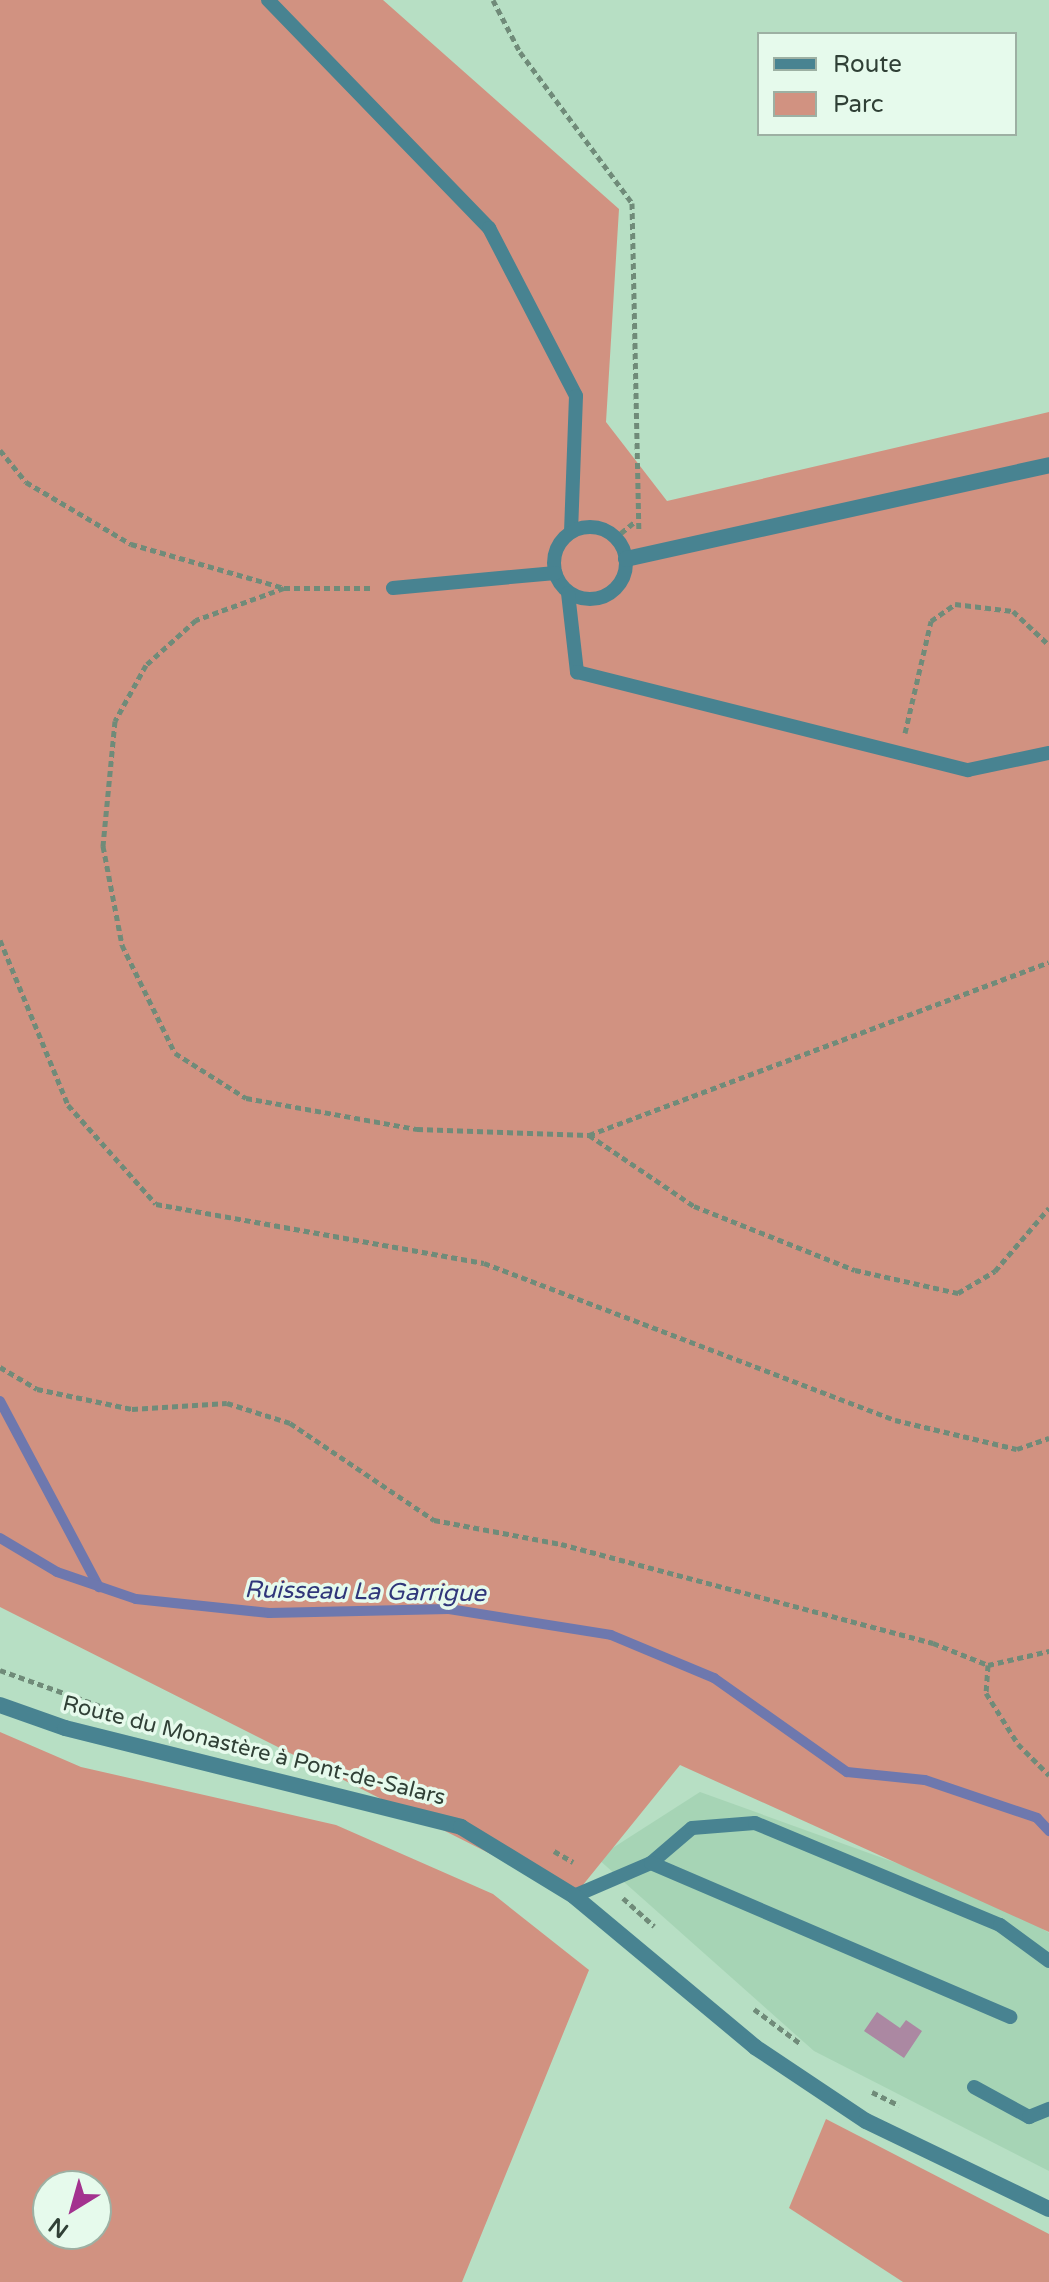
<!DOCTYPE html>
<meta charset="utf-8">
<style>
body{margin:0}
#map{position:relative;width:1049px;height:2282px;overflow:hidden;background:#b7dfc4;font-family:"Varela Round",sans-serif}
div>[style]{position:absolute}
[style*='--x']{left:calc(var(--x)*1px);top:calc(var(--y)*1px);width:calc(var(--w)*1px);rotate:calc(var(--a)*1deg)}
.built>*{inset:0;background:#a6d4b5}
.green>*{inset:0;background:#d19281}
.stream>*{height:10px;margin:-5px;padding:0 5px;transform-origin:5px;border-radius:5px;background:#6e78ae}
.building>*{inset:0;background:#ab88a2}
.path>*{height:5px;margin-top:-2.5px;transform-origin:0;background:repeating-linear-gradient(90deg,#708b79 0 6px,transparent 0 10px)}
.service>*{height:14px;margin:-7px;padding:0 7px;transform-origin:7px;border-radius:7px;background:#488391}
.service>.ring{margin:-7px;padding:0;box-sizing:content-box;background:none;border:14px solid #488391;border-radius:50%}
.minor>*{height:16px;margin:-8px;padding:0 8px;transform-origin:8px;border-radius:8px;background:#488391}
.tertiary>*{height:16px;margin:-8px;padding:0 8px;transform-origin:8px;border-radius:8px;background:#488391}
span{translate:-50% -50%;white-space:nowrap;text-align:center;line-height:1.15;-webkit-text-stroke:7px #e6faec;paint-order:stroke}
.street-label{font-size:22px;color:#304036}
.water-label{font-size:24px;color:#30367a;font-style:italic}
.legend{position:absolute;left:757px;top:32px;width:260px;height:104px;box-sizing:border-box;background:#e6faec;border:2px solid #9db0a3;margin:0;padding:10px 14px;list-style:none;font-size:24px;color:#304036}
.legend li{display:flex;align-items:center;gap:16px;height:40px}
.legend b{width:40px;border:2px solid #9db0a3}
.north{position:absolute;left:32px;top:2170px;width:80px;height:80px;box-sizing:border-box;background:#e6faec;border:2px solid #9db0a3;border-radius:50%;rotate:217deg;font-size:22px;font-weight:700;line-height:32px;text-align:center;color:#304036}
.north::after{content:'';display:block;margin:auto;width:28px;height:36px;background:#a3328f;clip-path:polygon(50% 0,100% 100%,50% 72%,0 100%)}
</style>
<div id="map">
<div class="built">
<i style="clip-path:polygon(700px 1792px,999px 1900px,1049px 1933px,1049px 2171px,814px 2051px,597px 1858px)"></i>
</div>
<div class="green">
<i style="clip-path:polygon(0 0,383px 0,619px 209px,606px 422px,667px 501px,1049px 412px,1049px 1932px,680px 1765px,574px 1896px,0 1607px)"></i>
<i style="clip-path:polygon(evenodd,0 1732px,81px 1767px,336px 1825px,493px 1894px,589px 1970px,462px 2282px,0 2282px,0 1732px,48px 2186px,96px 2186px,96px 2234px,48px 2234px,48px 2186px)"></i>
<i style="clip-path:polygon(826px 2119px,1049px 2234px,1049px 2282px,903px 2282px,789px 2208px)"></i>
</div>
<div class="stream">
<i style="--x:0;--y:1401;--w:211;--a:62"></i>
<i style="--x:0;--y:1538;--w:66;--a:30.8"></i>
<i style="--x:57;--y:1572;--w:83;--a:18.9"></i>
<i style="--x:136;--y:1599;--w:134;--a:6"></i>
<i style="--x:269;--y:1613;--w:180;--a:-1.3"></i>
<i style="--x:449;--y:1609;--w:164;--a:9.1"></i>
<i style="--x:611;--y:1635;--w:112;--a:22.7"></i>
<i style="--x:714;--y:1678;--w:163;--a:35.3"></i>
<i style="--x:847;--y:1772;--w:78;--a:5.9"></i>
<i style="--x:925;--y:1780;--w:118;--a:18.7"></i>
<i style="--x:1037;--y:1818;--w:18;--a:47"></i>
</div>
<div class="building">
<i style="clip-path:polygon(877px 2012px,900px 2028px,906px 2020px,922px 2031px,904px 2058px,864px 2031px)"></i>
</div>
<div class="path">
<i style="--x:493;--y:0;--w:59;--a:62.6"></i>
<i style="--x:520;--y:52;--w:188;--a:53.4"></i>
<i style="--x:632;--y:203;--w:327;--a:88.8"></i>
<i style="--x:0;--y:450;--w:41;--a:50.9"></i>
<i style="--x:26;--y:482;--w:122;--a:30.6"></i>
<i style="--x:131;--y:544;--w:159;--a:16"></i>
<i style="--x:284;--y:588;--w:88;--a:0"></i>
<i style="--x:621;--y:533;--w:19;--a:-39"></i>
<i style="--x:284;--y:588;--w:94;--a:160"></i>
<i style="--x:196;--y:620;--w:67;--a:138"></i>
<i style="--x:146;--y:665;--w:64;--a:119"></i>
<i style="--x:115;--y:721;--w:126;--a:95.5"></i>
<i style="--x:103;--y:846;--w:101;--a:79.1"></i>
<i style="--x:122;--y:945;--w:120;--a:63.9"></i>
<i style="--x:175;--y:1053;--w:84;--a:32.4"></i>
<i style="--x:246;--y:1098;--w:174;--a:10.3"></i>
<i style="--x:417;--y:1129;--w:172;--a:2"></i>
<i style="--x:589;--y:1135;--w:491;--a:-20.6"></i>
<i style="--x:905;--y:733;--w:115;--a:-76.9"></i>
<i style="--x:931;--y:621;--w:29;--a:-35"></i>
<i style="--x:955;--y:604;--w:58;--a:6.9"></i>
<i style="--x:1013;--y:611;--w:50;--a:43.4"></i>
<i style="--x:0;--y:940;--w:178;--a:67.6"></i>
<i style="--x:68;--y:1105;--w:132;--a:48.4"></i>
<i style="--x:156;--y:1204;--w:333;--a:10.2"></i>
<i style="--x:484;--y:1263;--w:440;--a:20.9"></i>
<i style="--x:895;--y:1420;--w:125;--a:13.4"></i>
<i style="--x:1017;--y:1449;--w:34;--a:-19"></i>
<i style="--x:589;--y:1135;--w:127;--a:34.1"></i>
<i style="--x:694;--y:1206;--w:173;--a:21.7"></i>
<i style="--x:855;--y:1270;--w:106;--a:12.6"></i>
<i style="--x:958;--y:1293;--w:43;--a:-30.7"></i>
<i style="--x:995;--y:1271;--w:83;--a:-49.4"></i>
<i style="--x:0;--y:1367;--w:43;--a:30.7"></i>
<i style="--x:37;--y:1389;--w:97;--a:11.9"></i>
<i style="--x:132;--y:1409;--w:95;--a:-3.6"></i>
<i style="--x:227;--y:1403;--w:66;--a:17.6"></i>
<i style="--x:290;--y:1423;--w:174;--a:34"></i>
<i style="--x:434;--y:1520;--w:129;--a:10.7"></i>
<i style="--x:561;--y:1544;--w:385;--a:14.9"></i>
<i style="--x:933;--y:1643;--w:59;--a:21.8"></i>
<i style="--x:988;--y:1665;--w:28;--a:94"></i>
<i style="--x:986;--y:1693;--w:60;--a:57.9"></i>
<i style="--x:1018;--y:1744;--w:44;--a:45"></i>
<i style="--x:988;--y:1665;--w:63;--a:-12.9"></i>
<i style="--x:0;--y:1670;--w:118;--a:19.8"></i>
<i style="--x:554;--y:1851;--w:22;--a:30"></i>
<i style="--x:623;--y:1898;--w:42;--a:42.1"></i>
<i style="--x:754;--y:2009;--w:59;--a:36.7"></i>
<i style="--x:872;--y:2092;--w:30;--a:26"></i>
</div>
<div class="service">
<i style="--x:268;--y:0;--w:318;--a:45.9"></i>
<i style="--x:489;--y:228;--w:189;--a:62.6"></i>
<i style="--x:576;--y:396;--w:136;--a:92.1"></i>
<i class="ring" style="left:554px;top:527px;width:58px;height:58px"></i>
<i style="--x:393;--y:588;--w:163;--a:-5.3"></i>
<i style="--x:568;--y:593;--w:80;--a:83.5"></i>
<i style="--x:577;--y:672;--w:403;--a:14.1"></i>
<i style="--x:968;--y:770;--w:83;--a:-11.9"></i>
<i style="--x:651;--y:1863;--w:54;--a:-40.5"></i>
<i style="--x:692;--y:1828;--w:63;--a:-4.5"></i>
<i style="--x:755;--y:1823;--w:265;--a:22.6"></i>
<i style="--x:1000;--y:1925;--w:61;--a:36.3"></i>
<i style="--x:574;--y:1896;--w:84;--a:-23.2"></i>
<i style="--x:651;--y:1863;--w:391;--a:23.2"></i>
<i style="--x:974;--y:2087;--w:63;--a:28.6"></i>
<i style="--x:1029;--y:2117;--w:22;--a:-22"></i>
</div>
<div class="minor">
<i style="--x:626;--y:559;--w:433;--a:-12.5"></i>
</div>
<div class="tertiary">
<i style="--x:0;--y:1705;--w:69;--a:19.5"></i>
<i style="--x:65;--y:1728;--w:408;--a:14"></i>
<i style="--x:461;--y:1827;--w:132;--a:31.4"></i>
<i style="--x:574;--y:1896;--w:236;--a:39.8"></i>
<i style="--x:755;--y:2047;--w:133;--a:33.7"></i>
<i style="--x:866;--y:2121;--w:203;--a:25.7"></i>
</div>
<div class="street-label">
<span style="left:254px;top:1751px;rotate:14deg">Route du Monastère à Pont-de-Salars</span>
</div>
<div class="water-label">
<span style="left:365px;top:1592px;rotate:1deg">Ruisseau La Garrigue</span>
</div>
<ul class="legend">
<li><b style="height:10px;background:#488391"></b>Route</li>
<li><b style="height:22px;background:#d19281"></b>Parc</li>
</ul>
<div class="north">N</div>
</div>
